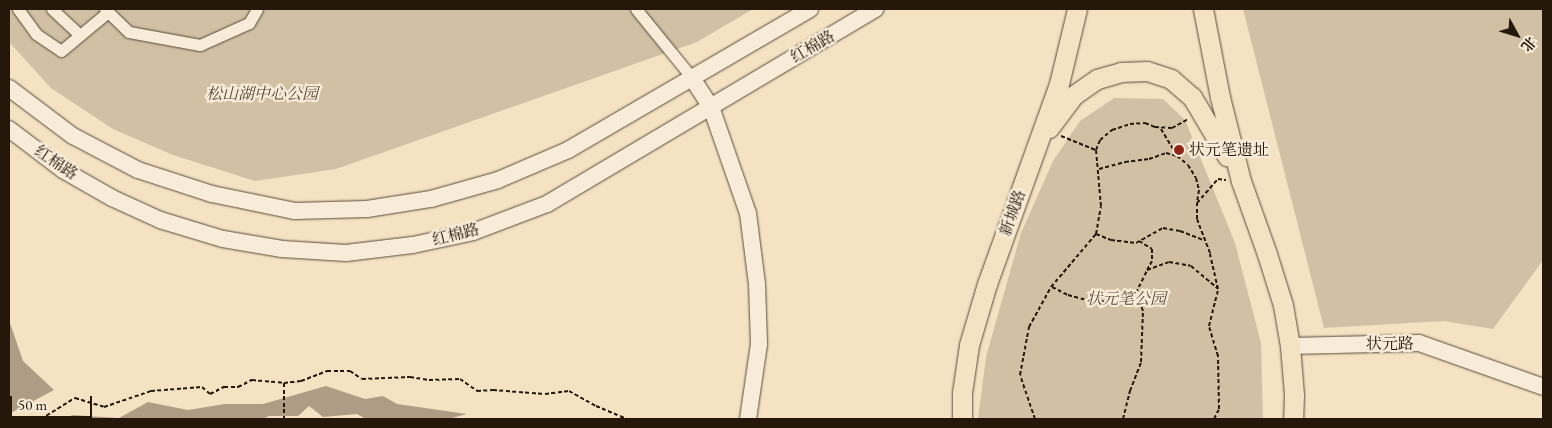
<!DOCTYPE html>
<meta charset="utf-8">
<style>
body{margin:0}
#map{position:relative;width:1552px;height:428px;overflow:hidden;background:#f4e2c3;font-family:"EB Garamond","Noto Serif SC",serif}
div>[style]{position:absolute}
[style*='--x']{left:calc(var(--x)*1px);top:calc(var(--y)*1px);width:calc(var(--w)*1px);rotate:calc(var(--a)*1deg)}
.green>*{inset:0;background:#d1c0a4}
.water>*{inset:0;background:#ae9d84}
.path>*{height:2px;margin-top:-1px;transform-origin:0;background:repeating-linear-gradient(90deg,#25180b 0 4px,transparent 0 6.5px)}
.roads{filter:drop-shadow(0 0 1px #594a39) drop-shadow(0 0 1px #594a39)}
.street>*{height:11px;margin:-5.5px;padding:0 5.5px;transform-origin:5.5px;border-radius:5.5px;background:#f8ecd8}
.secondary>*{height:16px;margin:-8px;padding:0 8px;transform-origin:8px;border-radius:8px;background:#f8ecd8}
.primary>*{height:19px;margin:-9.5px;padding:0 9.5px;transform-origin:9.5px;border-radius:9.5px;background:#f4e2c3}
.dots>*{width:14px;height:14px;translate:-50% -50%;box-sizing:border-box;border:2px solid #f8ecd8;border-radius:50%}
span{translate:-50% -50%;white-space:nowrap;text-align:center;line-height:1.15;-webkit-text-stroke:4.5px #f8ecd8;paint-order:stroke}
.street-label{font-size:16px;color:#25180b}
.park-label{font-size:16px;color:#594a39;font-style:italic}
.poi-label{font-size:16px;color:#25180b}
.left{translate:0 -50%;text-align:left}
.frame{position:absolute;inset:0;border:10px solid #25180b;pointer-events:none}
.north{position:absolute;left:1492px;top:10px;width:50px;height:50px;-webkit-text-stroke:4px #f8ecd8;paint-order:stroke;rotate:129deg;font-size:14px;font-weight:700;line-height:20px;text-align:center;color:#25180b}
.north::after{content:'';display:block;margin:auto;width:18px;height:22px;background:#25180b;clip-path:polygon(50% 0,100% 100%,50% 72%,0 100%)}
.scale{position:absolute;left:10px;top:396px;width:82px;height:22px;box-sizing:border-box;border:2px solid #25180b;border-top:0;padding-left:6px;font-size:15px;line-height:18px;white-space:nowrap;color:#25180b;-webkit-text-stroke:4px #f8ecd8;paint-order:stroke}
</style>
<div id="map">
<div class="green">
<i style="clip-path:polygon(9px 9px,753px 9px,697px 42px,336px 169px,255px 181px,173px 155px,113px 129px,51px 88px,9px 42px)"></i>
<i style="clip-path:polygon(1243px 9px,1543px 9px,1543px 260px,1493px 329px,1444px 321px,1324px 328px)"></i>
<i style="clip-path:polygon(1114px 98px,1163px 99px,1185px 120px,1235px 243px,1261px 343px,1263px 419px,978px 419px,986px 357px,1021px 233px,1053px 161px,1080px 121px)"></i>
</div>
<div class="water">
<i style="clip-path:polygon(9px 320px,23px 361px,54px 390px,9px 414px)"></i>
<i style="clip-path:polygon(326px 386px,365px 399px,383px 396px,397px 404px,467px 414px,448px 419px,366px 419px,357px 414px,323px 417px,309px 406px,298px 416px,269px 416px,263px 419px,67px 419px,72px 415px,119px 418px,148px 402px,188px 410px,225px 404px,263px 404px)"></i>
</div>
<div class="path">
<i style="--x:1161;--y:129;--w:31;--a:59"></i>
<i style="--x:1061;--y:136;--w:38;--a:22"></i>
<i style="--x:1099;--y:169;--w:27;--a:-15"></i>
<i style="--x:1125;--y:162;--w:24;--a:-7"></i>
<i style="--x:1149;--y:159;--w:18;--a:-19"></i>
<i style="--x:1166;--y:153;--w:11;--a:15"></i>
<i style="--x:1177;--y:156;--w:14;--a:39"></i>
<i style="--x:1188;--y:165;--w:15;--a:58"></i>
<i style="--x:1196;--y:178;--w:12;--a:76"></i>
<i style="--x:1199;--y:190;--w:12;--a:99"></i>
<i style="--x:1096;--y:234;--w:16;--a:22"></i>
<i style="--x:1111;--y:240;--w:25;--a:7"></i>
<i style="--x:1136;--y:243;--w:31;--a:-29"></i>
<i style="--x:1163;--y:228;--w:17;--a:10"></i>
<i style="--x:1180;--y:231;--w:26;--a:21"></i>
<i style="--x:1139;--y:241;--w:15;--a:32"></i>
<i style="--x:1152;--y:249;--w:12;--a:90"></i>
<i style="--x:1152;--y:261;--w:10;--a:119"></i>
<i style="--x:1052;--y:287;--w:18;--a:27"></i>
<i style="--x:1068;--y:295;--w:27;--a:15"></i>
<i style="--x:1094;--y:302;--w:22;--a:-3"></i>
<i style="--x:1116;--y:301;--w:22;--a:-22"></i>
<i style="--x:1136;--y:293;--w:25;--a:-64"></i>
<i style="--x:1147;--y:270;--w:23;--a:-20"></i>
<i style="--x:1169;--y:262;--w:22;--a:10"></i>
<i style="--x:1191;--y:266;--w:35;--a:40"></i>
<i style="--x:284;--y:383;--w:36;--a:90"></i>
<i style="--x:41;--y:419;--w:40;--a:-32"></i>
<i style="--x:75;--y:398;--w:30;--a:17"></i>
<i style="--x:104;--y:407;--w:50;--a:-18.8"></i>
<i style="--x:151;--y:391;--w:51;--a:-4.5"></i>
<i style="--x:202;--y:387;--w:11;--a:41"></i>
<i style="--x:210;--y:394;--w:16;--a:-27"></i>
<i style="--x:224;--y:387;--w:14;--a:0"></i>
<i style="--x:238;--y:387;--w:16;--a:-27"></i>
<i style="--x:252;--y:380;--w:32;--a:5"></i>
<i style="--x:284;--y:383;--w:17;--a:-7"></i>
<i style="--x:301;--y:381;--w:28;--a:-21"></i>
<i style="--x:327;--y:371;--w:23;--a:0"></i>
<i style="--x:350;--y:371;--w:14;--a:34"></i>
<i style="--x:362;--y:379;--w:48;--a:-2.4"></i>
<i style="--x:410;--y:377;--w:19;--a:9"></i>
<i style="--x:429;--y:380;--w:31;--a:-2"></i>
<i style="--x:460;--y:379;--w:21;--a:35"></i>
<i style="--x:477;--y:391;--w:16;--a:-4"></i>
<i style="--x:493;--y:390;--w:52;--a:4.4"></i>
<i style="--x:545;--y:394;--w:24;--a:-7"></i>
<i style="--x:569;--y:391;--w:31;--a:29"></i>
<i style="--x:596;--y:406;--w:34;--a:23"></i>
<i style="--x:1035;--y:419;--w:46;--a:-108.8"></i>
<i style="--x:1020;--y:375;--w:49;--a:-79.4"></i>
<i style="--x:1029;--y:327;--w:46;--a:-61.2"></i>
<i style="--x:1051;--y:287;--w:70;--a:-49.7"></i>
<i style="--x:1096;--y:234;--w:28;--a:-80"></i>
<i style="--x:1101;--y:206;--w:56;--a:-95.1"></i>
<i style="--x:1096;--y:150;--w:11;--a:-68"></i>
<i style="--x:1100;--y:140;--w:16;--a:-40"></i>
<i style="--x:1112;--y:130;--w:19;--a:-18"></i>
<i style="--x:1130;--y:124;--w:15;--a:-4"></i>
<i style="--x:1145;--y:123;--w:11;--a:22"></i>
<i style="--x:1155;--y:127;--w:17;--a:3"></i>
<i style="--x:1172;--y:128;--w:18;--a:-29"></i>
<i style="--x:1123;--y:419;--w:29;--a:-76"></i>
<i style="--x:1130;--y:391;--w:31;--a:-69"></i>
<i style="--x:1141;--y:362;--w:51;--a:-87.8"></i>
<i style="--x:1143;--y:311;--w:19;--a:-111"></i>
<i style="--x:1214;--y:419;--w:11;--a:-63"></i>
<i style="--x:1219;--y:409;--w:53;--a:-91.1"></i>
<i style="--x:1218;--y:356;--w:31;--a:-107"></i>
<i style="--x:1209;--y:326;--w:38;--a:-76"></i>
<i style="--x:1218;--y:289;--w:37;--a:-103"></i>
<i style="--x:1210;--y:253;--w:36;--a:-111"></i>
<i style="--x:1197;--y:219;--w:16;--a:-90"></i>
<i style="--x:1197;--y:203;--w:32;--a:-49"></i>
<i style="--x:1218;--y:179;--w:8;--a:7"></i>
</div>
<div class="roads">
<div class="street">
<i style="--x:18;--y:9;--w:31;--a:54"></i>
<i style="--x:36;--y:34;--w:30;--a:34"></i>
<i style="--x:61;--y:51;--w:61;--a:-39.7"></i>
<i style="--x:52;--y:9;--w:38;--a:43"></i>
<i style="--x:105;--y:9;--w:33;--a:44"></i>
<i style="--x:129;--y:32;--w:72;--a:10.4"></i>
<i style="--x:200;--y:45;--w:54;--a:-24.2"></i>
<i style="--x:249;--y:23;--w:16;--a:-60"></i>
<i style="--x:636;--y:9;--w:89;--a:50.9"></i>
</div>
<div class="secondary">
<i style="--x:692;--y:78;--w:35;--a:57"></i>
<i style="--x:711;--y:107;--w:112;--a:70.8"></i>
<i style="--x:748;--y:213;--w:72;--a:82.8"></i>
<i style="--x:757;--y:284;--w:60;--a:88.1"></i>
<i style="--x:759;--y:344;--w:76;--a:98.3"></i>
<i style="--x:9;--y:88;--w:80;--a:36.9"></i>
<i style="--x:73;--y:136;--w:73;--a:27.6"></i>
<i style="--x:138;--y:170;--w:78;--a:18"></i>
<i style="--x:212;--y:194;--w:85;--a:11.6"></i>
<i style="--x:295;--y:211;--w:72;--a:-1.6"></i>
<i style="--x:367;--y:209;--w:65;--a:-8.9"></i>
<i style="--x:431;--y:199;--w:70;--a:-15.8"></i>
<i style="--x:498;--y:180;--w:76;--a:-23.2"></i>
<i style="--x:568;--y:150;--w:280;--a:-30.2"></i>
<i style="--x:9;--y:129;--w:68;--a:37.2"></i>
<i style="--x:63;--y:170;--w:56;--a:29.7"></i>
<i style="--x:112;--y:198;--w:53;--a:24.6"></i>
<i style="--x:160;--y:220;--w:66;--a:16.8"></i>
<i style="--x:223;--y:239;--w:60;--a:9.6"></i>
<i style="--x:282;--y:249;--w:64;--a:3.6"></i>
<i style="--x:346;--y:253;--w:67;--a:-6.8"></i>
<i style="--x:413;--y:245;--w:61;--a:-12.2"></i>
<i style="--x:473;--y:232;--w:79;--a:-20.7"></i>
<i style="--x:547;--y:204;--w:382;--a:-30.7"></i>
<i style="--x:1290;--y:346;--w:129;--a:-1.3"></i>
<i style="--x:1419;--y:343;--w:132;--a:19.5"></i>
</div>
<div class="primary">
<i style="--x:1203;--y:9;--w:90;--a:79.1"></i>
<i style="--x:1220;--y:97;--w:87;--a:76"></i>
<i style="--x:1241;--y:181;--w:77;--a:70.4"></i>
<i style="--x:1267;--y:254;--w:53;--a:72.6"></i>
<i style="--x:1283;--y:305;--w:42;--a:80.3"></i>
<i style="--x:1290;--y:346;--w:49;--a:85.3"></i>
<i style="--x:1294;--y:395;--w:24;--a:92"></i>
<i style="--x:1049;--y:128;--w:41;--a:-52.9"></i>
<i style="--x:1074;--y:95;--w:28;--a:-35"></i>
<i style="--x:1097;--y:79;--w:25;--a:-16"></i>
<i style="--x:1121;--y:72;--w:26;--a:-2"></i>
<i style="--x:1147;--y:71;--w:25;--a:18"></i>
<i style="--x:1171;--y:79;--w:28;--a:41"></i>
<i style="--x:1192;--y:97;--w:69;--a:59.3"></i>
<i style="--x:962;--y:419;--w:26;--a:-90"></i>
<i style="--x:962;--y:393;--w:49;--a:-81.7"></i>
<i style="--x:969;--y:345;--w:64;--a:-73.6"></i>
<i style="--x:987;--y:284;--w:213;--a:-70.2"></i>
<i style="--x:1059;--y:84;--w:77;--a:-76.5"></i>
</div>
</div>
<div class="dots">
<i style="left:1179px;top:150px;background:#8f2418"></i>
</div>
<div class="street-label">
<span style="left:813px;top:47px;rotate:-30deg">红棉路</span>
<span style="left:56px;top:163px;rotate:34deg">红棉路</span>
<span style="left:1013px;top:213px;rotate:-70deg">新城路</span>
<span style="left:456px;top:235px;rotate:-14deg">红棉路</span>
<span style="left:1390px;top:344px">状元路</span>
</div>
<div class="park-label">
<span style="left:262px;top:94px">松山湖中心公园</span>
<span style="left:1126px;top:299px">状元笔公园</span>
</div>
<div class="poi-label">
<span class="left" style="left:1189px;top:150px">状元笔遗址</span>
</div>
<div class="frame"></div>
<div class="north">北</div>
<div class="scale">50 m</div>
</div>
